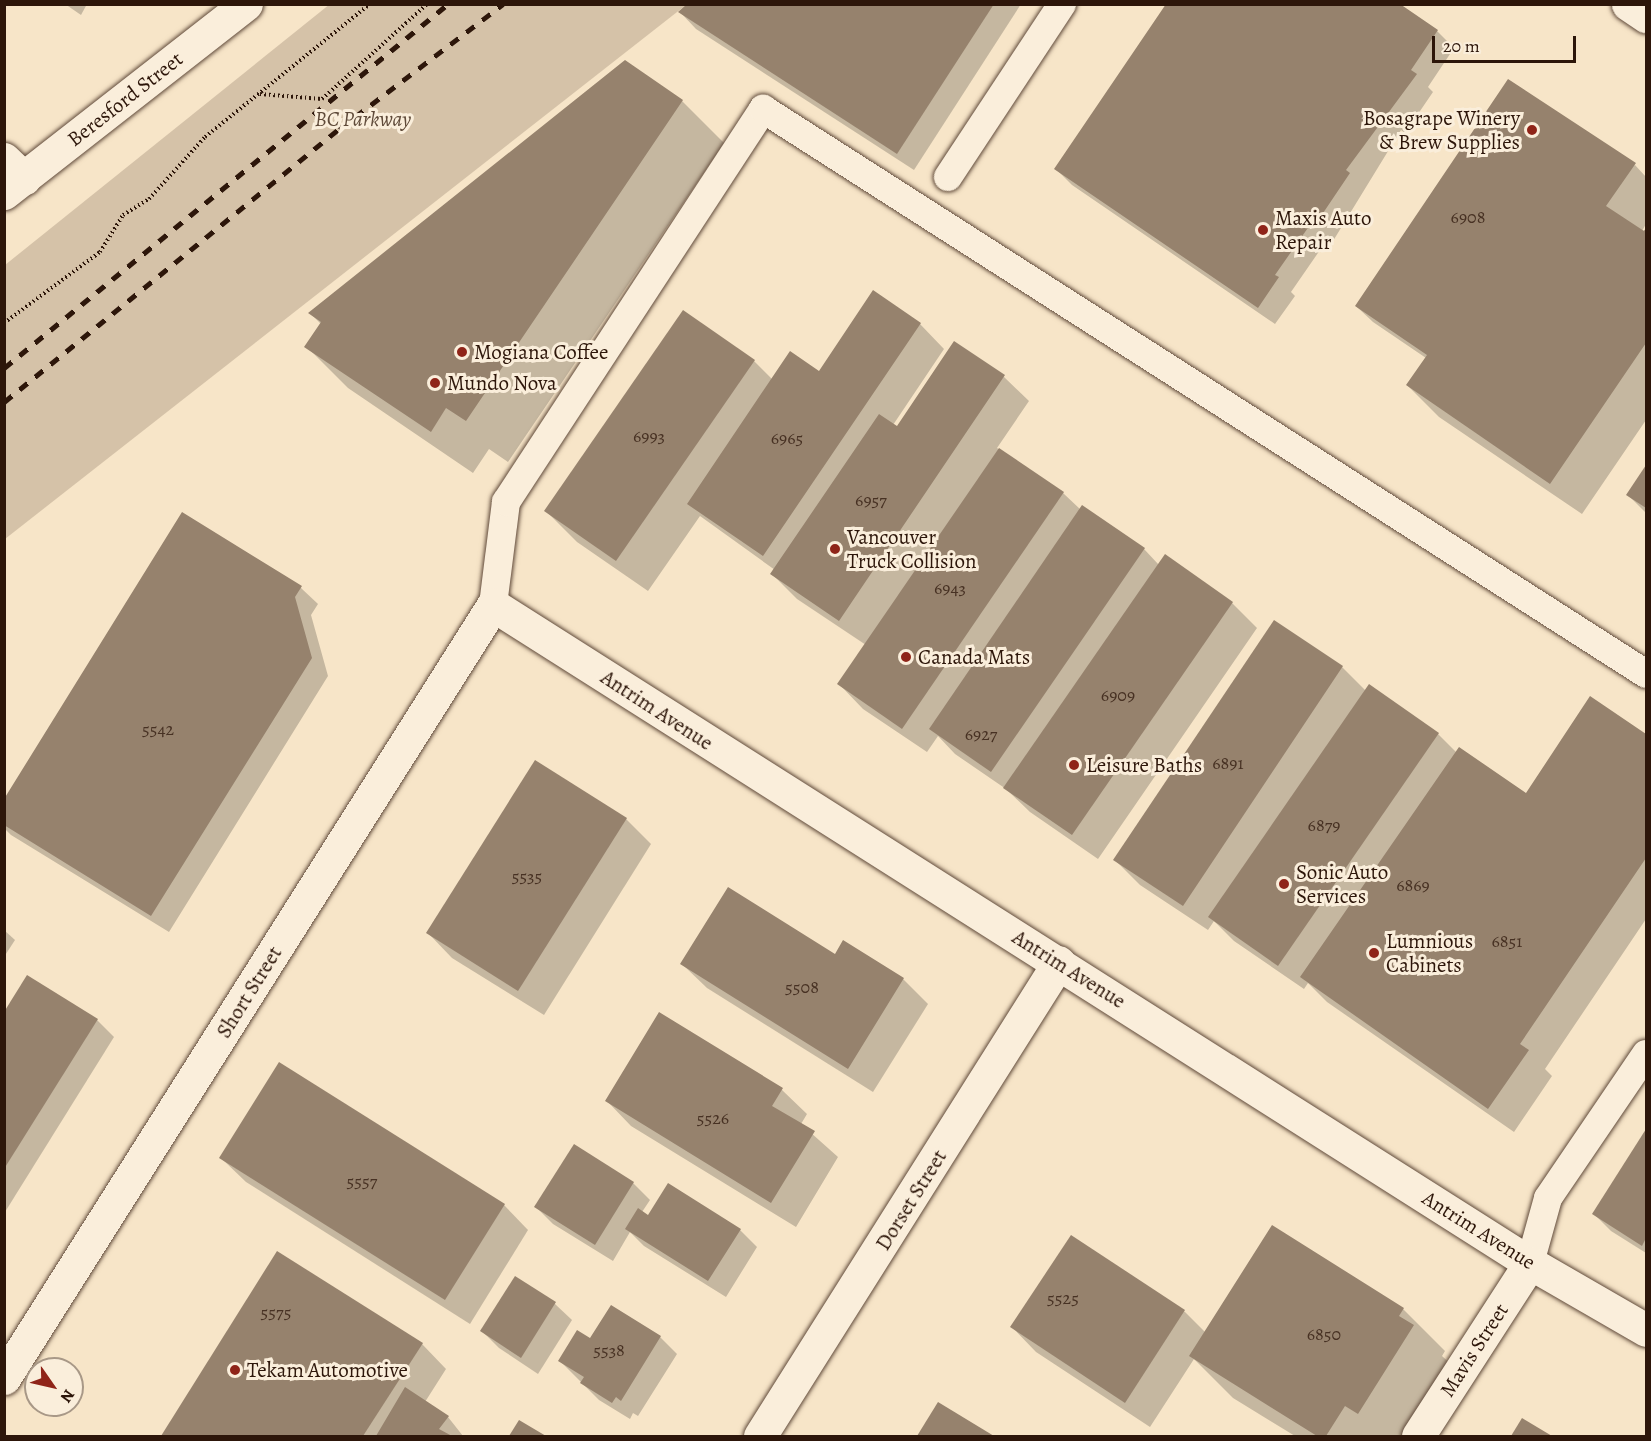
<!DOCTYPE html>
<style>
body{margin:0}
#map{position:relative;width:1651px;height:1441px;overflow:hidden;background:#f7e5c8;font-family:Alegreya,serif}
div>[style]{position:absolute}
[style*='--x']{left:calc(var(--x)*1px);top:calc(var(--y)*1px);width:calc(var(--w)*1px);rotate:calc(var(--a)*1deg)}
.green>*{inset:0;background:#d5c2a8}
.shadow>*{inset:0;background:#0003}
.building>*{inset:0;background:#96826d}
.path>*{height:4px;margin-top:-2px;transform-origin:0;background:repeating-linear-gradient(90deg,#2d160a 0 1.5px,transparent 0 4.5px)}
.roads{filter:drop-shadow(0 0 2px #604a3a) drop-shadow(0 0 2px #604a3a)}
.service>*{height:28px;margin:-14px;padding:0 14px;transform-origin:14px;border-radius:14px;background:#faeedb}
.minor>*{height:33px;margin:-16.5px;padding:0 16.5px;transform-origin:16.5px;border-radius:16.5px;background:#faeedb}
.tertiary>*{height:33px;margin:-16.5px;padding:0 16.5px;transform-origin:16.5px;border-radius:16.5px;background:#faeedb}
.rail>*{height:4.5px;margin-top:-2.25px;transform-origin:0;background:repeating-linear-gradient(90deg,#2d160a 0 10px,transparent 0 20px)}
.dots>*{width:16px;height:16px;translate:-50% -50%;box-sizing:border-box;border:3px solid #faeedb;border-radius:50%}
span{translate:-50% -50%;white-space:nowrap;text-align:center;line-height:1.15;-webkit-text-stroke:6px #faeedb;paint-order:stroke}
.number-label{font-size:18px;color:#473123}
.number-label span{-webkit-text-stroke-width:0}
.street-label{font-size:21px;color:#2d160a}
.poi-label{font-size:21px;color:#2d160a}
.right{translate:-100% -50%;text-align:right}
.left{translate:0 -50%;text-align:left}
.park-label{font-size:21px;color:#5f4a39;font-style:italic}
.frame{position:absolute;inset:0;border:6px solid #2d160a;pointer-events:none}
.north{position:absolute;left:24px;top:1357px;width:60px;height:60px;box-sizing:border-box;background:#faeedb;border:2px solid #a89887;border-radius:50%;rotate:124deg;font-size:16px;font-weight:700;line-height:24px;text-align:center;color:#2d160a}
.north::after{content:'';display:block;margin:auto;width:21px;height:27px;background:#8f2418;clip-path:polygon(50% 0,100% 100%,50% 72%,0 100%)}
.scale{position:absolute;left:1432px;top:36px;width:144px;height:27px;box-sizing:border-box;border:3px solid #2d160a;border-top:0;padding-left:8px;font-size:18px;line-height:21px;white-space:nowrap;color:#2d160a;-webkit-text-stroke:4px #faeedb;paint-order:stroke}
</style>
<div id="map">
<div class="green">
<i style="clip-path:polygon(330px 4px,686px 5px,5px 539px,5px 265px)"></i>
</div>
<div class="shadow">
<i style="clip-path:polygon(65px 4px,87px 4px,81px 15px)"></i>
<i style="clip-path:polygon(690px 4px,1021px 4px,914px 170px,696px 29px,680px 12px)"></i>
<i style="clip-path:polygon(1437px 31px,1454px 48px,1428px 87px,1433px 92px,1405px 133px,1401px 130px,1333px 241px,1329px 237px,1291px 292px,1295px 296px,1275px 324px,1072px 185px,1056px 169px)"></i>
<i style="clip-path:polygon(682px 101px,724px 143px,508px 462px,489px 449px,473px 473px,348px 388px,306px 346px,321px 324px,310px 313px)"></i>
<i style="clip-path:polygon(1635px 165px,1646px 177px,1646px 224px,1642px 231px,1646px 230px,1646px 420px,1582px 514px,1439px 417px,1407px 385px,1426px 358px,1373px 322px,1356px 306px)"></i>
<i style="clip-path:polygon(920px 324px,944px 349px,893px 425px,897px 428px,954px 343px,1004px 377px,1029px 401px,997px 448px,1063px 493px,1081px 510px,1144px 549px,1159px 565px,1165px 556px,1232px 603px,1257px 628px,1098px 859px,1030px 812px,1006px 789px,955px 754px,938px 736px,927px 752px,863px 709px,839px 684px,866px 645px,797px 599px,772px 574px,775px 570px,700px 516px,648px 591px,577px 542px,546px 511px,754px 361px,773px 380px,819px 373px)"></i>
<i style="clip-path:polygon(1646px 468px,1646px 513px,1628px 495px)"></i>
<i style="clip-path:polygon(182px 514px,301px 588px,318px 604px,311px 615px,328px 676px,169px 932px,11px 835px,4px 828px,4px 802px)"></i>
<i style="clip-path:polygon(1342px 667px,1366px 691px,1370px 687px,1438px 734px,1457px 753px,1526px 795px,1591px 698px,1646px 736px,1646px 919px,1545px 1069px,1552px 1076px,1514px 1132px,1327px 1002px,1308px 983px,1304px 989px,1234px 941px,1214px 921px,1208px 930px,1140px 885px,1115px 860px)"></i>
<i style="clip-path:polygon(535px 762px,626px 819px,651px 844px,544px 1015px,452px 958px,428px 933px)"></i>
<i style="clip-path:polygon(4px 930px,15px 940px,4px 957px)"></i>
<i style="clip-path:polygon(836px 956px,903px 979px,928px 1004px,873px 1092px,707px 988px,682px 964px)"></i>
<i style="clip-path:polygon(4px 1015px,97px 1020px,114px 1037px,5px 1212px)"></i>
<i style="clip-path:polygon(659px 1015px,782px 1090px,807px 1114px,801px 1124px,838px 1157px,796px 1227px,631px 1126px,607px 1101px)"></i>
<i style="clip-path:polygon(1646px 1131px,1646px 1253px,1611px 1231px,1594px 1214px)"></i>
<i style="clip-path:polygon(221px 1158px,504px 1205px,528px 1230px,470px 1324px,246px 1182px)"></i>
<i style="clip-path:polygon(633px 1183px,650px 1200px,642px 1212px,649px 1217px,668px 1185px,740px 1230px,757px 1247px,726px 1297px,644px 1246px,630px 1232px,613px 1261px,553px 1224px,536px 1207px)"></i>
<i style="clip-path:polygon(1071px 1237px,1185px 1312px,1206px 1333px,1403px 1309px,1445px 1351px,1442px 1356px,1455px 1368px,1412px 1436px,1295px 1436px,1233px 1398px,1194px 1359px,1150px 1427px,1036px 1352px,1012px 1327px)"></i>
<i style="clip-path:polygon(278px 1253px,422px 1344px,446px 1369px,425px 1402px,448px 1417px,463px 1436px,163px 1436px)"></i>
<i style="clip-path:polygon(515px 1278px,555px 1304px,572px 1320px,538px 1374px,499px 1348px,482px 1331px)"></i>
<i style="clip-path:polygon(660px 1337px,677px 1354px,638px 1416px,633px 1413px,630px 1419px,599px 1400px,560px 1361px,591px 1340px)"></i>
<i style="clip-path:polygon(938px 1404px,992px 1436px,919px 1436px)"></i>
</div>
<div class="building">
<i style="clip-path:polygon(687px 4px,994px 4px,897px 154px,678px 12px)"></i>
<i style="clip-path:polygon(1166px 4px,1400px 4px,1438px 30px,1411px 70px,1417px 74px,1346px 170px,1350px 173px,1315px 225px,1312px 222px,1275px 275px,1279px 277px,1258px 308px,1054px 169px)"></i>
<i style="clip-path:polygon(625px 60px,683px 100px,466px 421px,446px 408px,431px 432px,304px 347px,321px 322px,308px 313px)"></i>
<i style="clip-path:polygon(1508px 79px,1636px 163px,1606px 206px,1644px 231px,1646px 228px,1646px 343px,1550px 484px,1406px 385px,1427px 355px,1355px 306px)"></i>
<i style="clip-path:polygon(873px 290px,921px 323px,763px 556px,687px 504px,790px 351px,819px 371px)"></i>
<i style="clip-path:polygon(683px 310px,755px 360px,616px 561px,544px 511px)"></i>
<i style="clip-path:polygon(954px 341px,1005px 375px,839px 621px,770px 574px,879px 414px,897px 426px)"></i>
<i style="clip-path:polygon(999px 448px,1064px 492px,902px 729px,837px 684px)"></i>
<i style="clip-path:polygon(1646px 465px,1646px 508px,1626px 495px)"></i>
<i style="clip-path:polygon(1082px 505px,1145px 548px,991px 772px,929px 729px)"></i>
<i style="clip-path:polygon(182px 512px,302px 586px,295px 597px,312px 658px,151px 916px,4px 825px,4px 799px)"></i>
<i style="clip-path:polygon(1165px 554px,1233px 602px,1072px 835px,1003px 788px)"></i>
<i style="clip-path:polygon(1274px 620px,1343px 666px,1183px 906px,1113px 860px)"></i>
<i style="clip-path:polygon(1369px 684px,1439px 733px,1278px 966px,1208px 917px)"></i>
<i style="clip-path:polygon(1590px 696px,1646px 734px,1646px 858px,1520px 1044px,1529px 1050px,1488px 1109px,1300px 977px,1459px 747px,1526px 793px)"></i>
<i style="clip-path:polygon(535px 760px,627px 818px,518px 991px,426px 933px)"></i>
<i style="clip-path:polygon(728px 887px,835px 954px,843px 940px,904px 978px,848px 1069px,680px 964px)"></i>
<i style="clip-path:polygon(27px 975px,98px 1019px,4px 1169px,4px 1012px)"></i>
<i style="clip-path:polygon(659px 1012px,783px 1088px,772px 1106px,815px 1131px,771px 1203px,605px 1101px)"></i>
<i style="clip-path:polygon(279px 1062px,505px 1204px,445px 1300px,219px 1158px)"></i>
<i style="clip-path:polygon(1646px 1129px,1646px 1238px,1642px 1246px,1592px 1214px)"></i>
<i style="clip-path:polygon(574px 1144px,634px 1182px,595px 1245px,534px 1207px)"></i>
<i style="clip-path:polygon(668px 1183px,741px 1229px,708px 1281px,625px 1229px,638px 1208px,648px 1215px)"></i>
<i style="clip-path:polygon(1272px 1225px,1404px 1308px,1399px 1316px,1414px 1325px,1358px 1414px,1345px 1406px,1326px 1436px,1317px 1436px,1189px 1356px)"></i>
<i style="clip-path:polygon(1071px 1235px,1185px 1310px,1125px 1403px,1010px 1327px)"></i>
<i style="clip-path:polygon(277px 1251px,423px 1343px,363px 1436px,161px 1436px)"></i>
<i style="clip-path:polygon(515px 1276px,556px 1302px,521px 1358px,480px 1331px)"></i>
<i style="clip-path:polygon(611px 1305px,661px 1336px,621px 1401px,616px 1397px,612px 1403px,580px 1383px,584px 1377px,558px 1361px,577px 1330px,590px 1338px)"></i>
<i style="clip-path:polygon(405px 1387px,449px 1416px,439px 1429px,452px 1436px,376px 1436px)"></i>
<i style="clip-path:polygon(938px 1402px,994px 1436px,917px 1436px)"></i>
<i style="clip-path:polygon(1522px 1418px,1552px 1436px,1511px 1436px)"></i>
<i style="clip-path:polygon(519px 1420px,546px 1436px,509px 1436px)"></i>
</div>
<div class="path">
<i style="--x:260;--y:94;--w:62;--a:4.6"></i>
<i style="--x:322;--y:99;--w:142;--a:-42.1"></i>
<i style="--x:4;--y:323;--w:119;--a:-36.5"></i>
<i style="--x:100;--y:252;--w:44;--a:-58.1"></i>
<i style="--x:123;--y:215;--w:31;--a:-32"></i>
<i style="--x:149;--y:199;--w:84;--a:-47.9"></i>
<i style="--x:205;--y:137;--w:212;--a:-38.9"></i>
</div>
<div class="roads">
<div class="service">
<i style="--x:948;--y:177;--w:207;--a:-56.6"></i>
<i style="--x:493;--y:605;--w:104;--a:-82.8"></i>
<i style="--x:506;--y:502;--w:470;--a:-56.8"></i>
<i style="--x:763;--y:109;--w:1048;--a:32.61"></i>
<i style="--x:1530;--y:1263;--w:67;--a:-74.5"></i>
<i style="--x:1548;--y:1198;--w:174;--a:-55.8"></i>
</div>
<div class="minor">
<i style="--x:1628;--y:4;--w:22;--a:34"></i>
<i style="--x:4;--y:159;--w:28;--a:44"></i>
<i style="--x:4;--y:1378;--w:915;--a:-57.68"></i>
<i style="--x:493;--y:605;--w:1228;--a:32.4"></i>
<i style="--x:1530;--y:1263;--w:134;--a:30"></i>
<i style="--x:760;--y:1436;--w:560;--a:-57.76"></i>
<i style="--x:1418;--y:1436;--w:206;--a:-57.1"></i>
</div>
<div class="tertiary">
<i style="--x:4;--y:193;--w:307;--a:-38"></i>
</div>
</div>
<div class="rail">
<i style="--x:4;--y:368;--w:574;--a:-39.35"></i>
<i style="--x:4;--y:402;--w:432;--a:-39.2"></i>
<i style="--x:339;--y:129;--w:206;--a:-37.3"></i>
</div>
<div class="dots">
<i style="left:1532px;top:130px;background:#8f2418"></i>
<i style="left:1263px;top:230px;background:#8f2418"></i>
<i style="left:462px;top:352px;background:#8f2418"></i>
<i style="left:435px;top:383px;background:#8f2418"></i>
<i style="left:835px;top:549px;background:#8f2418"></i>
<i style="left:906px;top:657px;background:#8f2418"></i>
<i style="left:1074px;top:765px;background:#8f2418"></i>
<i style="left:1284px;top:884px;background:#8f2418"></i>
<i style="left:1374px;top:953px;background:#8f2418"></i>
<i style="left:235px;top:1370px;background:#8f2418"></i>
</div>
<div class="number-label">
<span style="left:1468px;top:217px">6908</span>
<span style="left:649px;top:436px">6993</span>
<span style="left:787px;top:438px">6965</span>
<span style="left:871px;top:500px">6957</span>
<span style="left:950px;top:588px">6943</span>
<span style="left:1118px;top:695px">6909</span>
<span style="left:158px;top:729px">5542</span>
<span style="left:981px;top:734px">6927</span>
<span style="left:1228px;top:763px">6891</span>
<span style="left:1324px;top:825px">6879</span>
<span style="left:527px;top:876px">5535</span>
<span style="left:1413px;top:885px">6869</span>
<span style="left:1507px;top:941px">6851</span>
<span style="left:802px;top:987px">5508</span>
<span style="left:713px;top:1118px">5526</span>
<span style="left:362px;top:1181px">5557</span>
<span style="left:1063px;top:1298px">5525</span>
<span style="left:276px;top:1312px">5575</span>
<span style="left:1324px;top:1334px">6850</span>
<span style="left:609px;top:1350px">5538</span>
</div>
<div class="street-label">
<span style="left:125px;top:99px;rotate:-38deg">Beresford Street</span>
<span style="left:657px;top:710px;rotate:33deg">Antrim Avenue</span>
<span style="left:1069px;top:969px;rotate:32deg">Antrim Avenue</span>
<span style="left:249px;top:992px;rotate:-58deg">Short Street</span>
<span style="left:911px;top:1200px;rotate:-58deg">Dorset Street</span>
<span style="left:1479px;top:1230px;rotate:32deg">Antrim Avenue</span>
<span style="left:1474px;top:1350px;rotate:-57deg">Mavis Street</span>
</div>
<div class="poi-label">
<span class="right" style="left:1520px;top:130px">Bosagrape Winery<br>&amp; Brew Supplies</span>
<span class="left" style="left:1275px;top:230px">Maxis Auto<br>Repair</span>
<span class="left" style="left:474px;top:352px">Mogiana Coffee</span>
<span class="left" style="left:447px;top:383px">Mundo Nova</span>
<span class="left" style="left:847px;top:549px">Vancouver<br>Truck Collision</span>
<span class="left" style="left:918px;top:657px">Canada Mats</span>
<span class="left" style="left:1086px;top:765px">Leisure Baths</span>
<span class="left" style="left:1296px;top:884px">Sonic Auto<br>Services</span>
<span class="left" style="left:1386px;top:953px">Lumnious<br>Cabinets</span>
<span class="left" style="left:247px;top:1370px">Tekam Automotive</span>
</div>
<div class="park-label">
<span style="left:363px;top:119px">BC Parkway</span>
</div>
<div class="frame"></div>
<div class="north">N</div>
<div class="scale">20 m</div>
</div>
